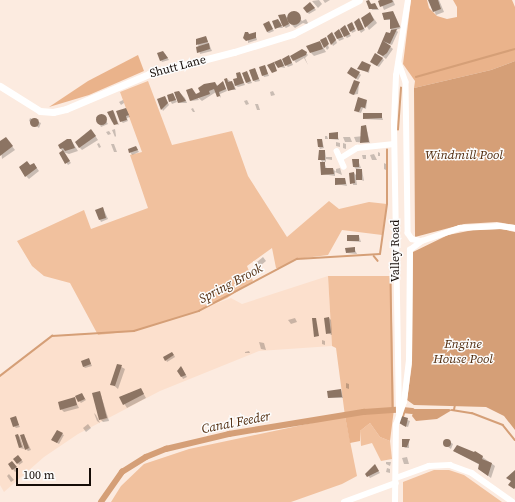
<!DOCTYPE html>
<style>
body{margin:0}
#map{position:relative;width:515px;height:502px;overflow:hidden;background:#fcebe0;font-family:"Source Serif 4",serif}
div>[style]{position:absolute}
[style*='--x']{left:calc(var(--x)*1px);top:calc(var(--y)*1px);width:calc(var(--w)*1px);rotate:calc(var(--a)*1deg)}
.built>*{inset:0;background:#fce0cd}
.green>*{inset:0;background:#f1c19e}
.forest>*{inset:0;background:#eab38b}
.water>*{inset:0;background:#d59f77}
.shadow>*{inset:0;background:#0003}
.stream>*{height:1.5px;margin:-0.75px;padding:0 0.75px;transform-origin:0.75px;border-radius:0.75px;background:#d59f77}
.canal>*{height:5.5px;margin:-2.75px;padding:0 2.75px;transform-origin:2.75px;border-radius:2.75px;background:#d59f77}
.building>*{inset:0;background:#8c7463}
.round{border-radius:50%}
.minor>*{height:5.5px;margin:-2.75px;padding:0 2.75px;transform-origin:2.75px;border-radius:2.75px;background:#fff}
.major>*{height:7px;margin:-3.5px;padding:0 3.5px;transform-origin:3.5px;border-radius:3.5px;background:#fff}
span{translate:-50% -50%;white-space:nowrap;text-align:center;line-height:1.15;-webkit-text-stroke:3px #fcfcfc;paint-order:stroke}
.street-label{font-size:12px;color:#150c07}
.water-label{font-size:13px;color:#512c0e;font-style:italic}
.scale{position:absolute;left:16px;top:468px;width:75px;height:18px;box-sizing:border-box;border:2px solid #150c07;border-top:0;padding-left:5px;font-size:12px;line-height:14px;white-space:nowrap;color:#150c07;-webkit-text-stroke:3px #fcfcfc;paint-order:stroke}
</style>
<div id="map">
<div class="built">
<i style="clip-path:polygon(328px 276px,332px 346px,259px 351px,160px 391px,78px 434px,44px 457px,4px 492px,0 485px,0 376px,52px 336px,81px 333px,98px 335px,174px 319px,231px 298px,242px 304px)"></i>
</div>
<div class="green">
<i style="clip-path:polygon(148px 81px,172px 145px,232px 131px,248px 176px,287px 237px,329px 201px,339px 209px,369px 202px,387px 204px,382px 235px,342px 230px,328px 255px,297px 259px,280px 268px,276px 268px,272px 248px,247px 266px,253px 281px,227px 298px,199px 311px,134px 331px,98px 335px,70px 283px,44px 276px,32px 266px,17px 241px,84px 210px,91px 229px,148px 208px,130px 155px,142px 152px,120px 92px)"></i>
<i style="clip-path:polygon(328px 276px,391px 276px,394px 409px,345px 416px,357px 476px,342px 484px,291px 502px,111px 502px,121px 486px,144px 464px,189px 449px,345px 416px,336px 348px,332px 346px)"></i>
<i style="clip-path:polygon(370px 423px,380px 437px,390px 441px,392px 459px,381px 461px,372px 443px,361px 446px,360px 431px)"></i>
<i style="clip-path:polygon(434px 470px,449px 470px,464px 475px,502px 502px,403px 502px,403px 482px)"></i>
</div>
<div class="forest">
<i style="clip-path:polygon(411px 0,427px 0,429px 8px,437px 16px,447px 19px,457px 17px,457px 7px,453px 0,512px 0,515px 7px,515px 61px,491px 70px,414px 88px,415px 81px,403px 64px)"></i>
<i style="clip-path:polygon(138px 55px,144px 71px,89px 95px,49px 107px,88px 81px)"></i>
<i style="clip-path:polygon(394px 409px,390px 441px,380px 437px,370px 423px,360px 431px,360px 441px,350px 443px,345px 416px)"></i>
</div>
<div class="water">
<i style="clip-path:polygon(515px 61px,515px 225px,497px 222px,464px 224px,415px 237px,414px 88px,491px 70px)"></i>
<i style="clip-path:polygon(502px 229px,515px 232px,515px 430px,504px 416px,486px 407px,414px 405px,407px 400px,412px 364px,413px 252px,448px 235px,473px 230px)"></i>
<i style="clip-path:polygon(414px 409px,449px 409px,452px 410px,437px 419px,416px 421px,412px 416px)"></i>
</div>
<div class="shadow">
<i style="clip-path:polygon(319px 0,322px 4px,318px 8px,312px 1px)"></i>
<i style="clip-path:polygon(323px 0,330px 0,325px 3px)"></i>
<i style="clip-path:polygon(380px 0,393px 0,395px 5px,384px 10px)"></i>
<i style="clip-path:polygon(429px 0,439px 0,444px 12px,436px 15px)"></i>
<i style="clip-path:polygon(369px 1px,372px 5px,375px 4px,379px 10px,372px 10px)"></i>
<i style="clip-path:polygon(312px 5px,316px 10px,309px 14px,307px 12px)"></i>
<i style="clip-path:polygon(295px 11px,302px 21px,306px 19px,309px 25px,303px 23px,295px 28px,289px 22px,290px 26px,286px 28px,280px 23px,283px 28px,276px 28px,278px 20px,283px 25px,285px 15px,290px 21px,288px 14px)"></i>
<i style="clip-path:polygon(393px 12px,401px 28px,396px 30px,398px 32px,392px 45px,386px 43px,393px 49px,386px 59px,378px 53px,387px 33px,391px 35px,391px 20px,384px 20px)"></i>
<i style="clip-path:polygon(370px 13px,377px 23px,369px 30px,362px 18px)"></i>
<i style="clip-path:polygon(359px 19px,365px 30px,361px 33px,355px 22px)"></i>
<i style="clip-path:polygon(269px 23px,274px 31px,269px 33px,267px 32px)"></i>
<i style="clip-path:polygon(352px 23px,356px 31px,352px 33px,351px 31px)"></i>
<i style="clip-path:polygon(345px 26px,351px 36px,347px 38px,345px 36px)"></i>
<i style="clip-path:polygon(339px 30px,344px 39px,339px 41px,335px 33px)"></i>
<i style="clip-path:polygon(248px 33px,250px 35px,255px 33px,257px 40px,248px 43px)"></i>
<i style="clip-path:polygon(334px 35px,337px 43px,333px 46px,332px 44px)"></i>
<i style="clip-path:polygon(206px 37px,212px 51px,200px 54px,197px 39px)"></i>
<i style="clip-path:polygon(326px 39px,329px 48px,327px 50px,322px 41px)"></i>
<i style="clip-path:polygon(320px 42px,326px 52px,314px 56px,311px 53px)"></i>
<i style="clip-path:polygon(306px 53px,308px 55px,305px 58px,308px 65px,304px 58px,296px 63px,291px 56px)"></i>
<i style="clip-path:polygon(165px 54px,169px 60px,162px 62px,161px 60px)"></i>
<i style="clip-path:polygon(290px 58px,293px 65px,288px 67px,283px 62px,285px 68px,279px 67px,281px 60px,286px 65px)"></i>
<i style="clip-path:polygon(382px 58px,384px 60px,379px 67px,373px 64px)"></i>
<i style="clip-path:polygon(265px 66px,269px 76px,264px 77px,263px 75px)"></i>
<i style="clip-path:polygon(370px 66px,369px 73px,359px 69px)"></i>
<i style="clip-path:polygon(255px 69px,260px 81px,255px 82px,254px 81px)"></i>
<i style="clip-path:polygon(240px 73px,245px 85px,238px 87px,236px 86px)"></i>
<i style="clip-path:polygon(247px 73px,252px 83px,248px 84px,247px 83px)"></i>
<i style="clip-path:polygon(348px 73px,359px 73px,361px 75px,358px 80px)"></i>
<i style="clip-path:polygon(227px 79px,234px 84px,236px 90px,229px 90px)"></i>
<i style="clip-path:polygon(223px 82px,227px 91px,220px 94px,221px 98px,216px 92px,202px 101px,197px 97px,199px 100px,191px 101px,187px 91px,196px 95px,215px 83px,218px 86px)"></i>
<i style="clip-path:polygon(359px 83px,358px 94px,352px 95px,350px 93px)"></i>
<i style="clip-path:polygon(273px 91px,275px 95px,271px 96px,270px 92px)"></i>
<i style="clip-path:polygon(179px 92px,185px 98px,187px 103px,179px 103px,176px 93px)"></i>
<i style="clip-path:polygon(173px 94px,177px 102px,172px 104px,168px 96px)"></i>
<i style="clip-path:polygon(165px 97px,169px 105px,163px 111px,158px 100px)"></i>
<i style="clip-path:polygon(123px 100px,124px 103px,121px 105px,119px 102px)"></i>
<i style="clip-path:polygon(247px 100px,249px 104px,246px 105px,244px 101px)"></i>
<i style="clip-path:polygon(367px 101px,366px 109px,363px 108px,361px 113px,357px 112px,355px 110px)"></i>
<i style="clip-path:polygon(255px 104px,258px 104px,260px 110px,257px 110px)"></i>
<i style="clip-path:polygon(126px 109px,130px 117px,127px 118px,128px 121px,123px 123px,121px 121px)"></i>
<i style="clip-path:polygon(191px 109px,193px 108px,195px 112px,193px 112px)"></i>
<i style="clip-path:polygon(113px 111px,114px 112px,119px 125px,112px 122px,108px 113px)"></i>
<i style="clip-path:polygon(381px 114px,383px 120px,364px 119px)"></i>
<i style="clip-path:polygon(102px 115px,108px 124px,101px 127px,96px 117px)"></i>
<i style="clip-path:polygon(30px 118px,41px 123px,39px 128px,29px 121px)"></i>
<i style="clip-path:polygon(366px 127px,370px 143px,356px 142px,354px 137px,364px 136px)"></i>
<i style="clip-path:polygon(115px 129px,116px 136px,115px 137px,112px 130px)"></i>
<i style="clip-path:polygon(109px 131px,111px 134px,108px 135px,106px 132px)"></i>
<i style="clip-path:polygon(94px 134px,98px 140px,82px 150px,79px 147px)"></i>
<i style="clip-path:polygon(337px 134px,339px 140px,330px 139px)"></i>
<i style="clip-path:polygon(325px 136px,327px 136px,328px 139px,325px 139px)"></i>
<i style="clip-path:polygon(343px 137px,350px 137px,352px 142px,345px 142px)"></i>
<i style="clip-path:polygon(71px 140px,78px 151px,69px 154px,63px 152px,71px 163px,68px 165px,60px 153px,63px 152px,59px 146px)"></i>
<i style="clip-path:polygon(322px 140px,324px 148px,320px 149px,319px 147px)"></i>
<i style="clip-path:polygon(8px 141px,15px 150px,2px 159px,0 142px)"></i>
<i style="clip-path:polygon(336px 142px,340px 143px,340px 147px,336px 146px)"></i>
<i style="clip-path:polygon(99px 143px,101px 147px,99px 148px,97px 144px)"></i>
<i style="clip-path:polygon(343px 143px,346px 144px,346px 149px,343px 148px)"></i>
<i style="clip-path:polygon(111px 144px,114px 144px,117px 152px,114px 152px)"></i>
<i style="clip-path:polygon(136px 147px,139px 152px,132px 155px,129px 150px)"></i>
<i style="clip-path:polygon(325px 151px,326px 157px,332px 157px,332px 160px,326px 159px,326px 162px,323px 161px,327px 169px,333px 169px,336px 172px,336px 169px,340px 168px,342px 175px,335px 172px,335px 176px,322px 174px,323px 163px,320px 159px)"></i>
<i style="clip-path:polygon(378px 152px,380px 153px,380px 156px,378px 156px)"></i>
<i style="clip-path:polygon(374px 154px,377px 160px,372px 160px,370px 155px)"></i>
<i style="clip-path:polygon(362px 155px,366px 155px,366px 159px,363px 159px)"></i>
<i style="clip-path:polygon(358px 160px,361px 168px,356px 169px,354px 167px)"></i>
<i style="clip-path:polygon(27px 162px,31px 166px,34px 164px,39px 171px,29px 179px,26px 176px)"></i>
<i style="clip-path:polygon(384px 163px,386px 164px,386px 170px,384px 169px)"></i>
<i style="clip-path:polygon(362px 170px,364px 181px,356px 178px,357px 185px,353px 185px,354px 173px,357px 176px)"></i>
<i style="clip-path:polygon(345px 179px,347px 186px,336px 184px)"></i>
<i style="clip-path:polygon(103px 208px,108px 219px,101px 222px,96px 211px)"></i>
<i style="clip-path:polygon(359px 236px,361px 242px,348px 241px)"></i>
<i style="clip-path:polygon(354px 248px,357px 254px,347px 253px)"></i>
<i style="clip-path:polygon(263px 257px,266px 261px,260px 266px,257px 262px)"></i>
<i style="clip-path:polygon(295px 318px,297px 322px,291px 324px,288px 320px)"></i>
<i style="clip-path:polygon(329px 318px,331px 320px,332px 335px,327px 333px)"></i>
<i style="clip-path:polygon(322px 340px,325px 341px,325px 345px,322px 344px)"></i>
<i style="clip-path:polygon(259px 342px,264px 343px,266px 350px,261px 349px)"></i>
<i style="clip-path:polygon(249px 351px,250px 353px,245px 353px,245px 352px)"></i>
<i style="clip-path:polygon(174px 355px,175px 357px,167px 362px,166px 360px)"></i>
<i style="clip-path:polygon(89px 359px,92px 366px,85px 368px,83px 366px)"></i>
<i style="clip-path:polygon(118px 365px,125px 369px,118px 389px,112px 384px)"></i>
<i style="clip-path:polygon(182px 368px,187px 377px,183px 379px,179px 371px)"></i>
<i style="clip-path:polygon(346px 383px,349px 384px,349px 389px,346px 388px)"></i>
<i style="clip-path:polygon(141px 389px,146px 398px,127px 408px,120px 397px)"></i>
<i style="clip-path:polygon(341px 390px,343px 398px,329px 398px,328px 392px)"></i>
<i style="clip-path:polygon(100px 392px,109px 421px,103px 422px,100px 419px)"></i>
<i style="clip-path:polygon(82px 394px,86px 400px,81px 403px,79px 401px)"></i>
<i style="clip-path:polygon(74px 398px,79px 408px,64px 412px,61px 409px)"></i>
<i style="clip-path:polygon(94px 413px,96px 415px,100px 423px,97px 421px)"></i>
<i style="clip-path:polygon(15px 418px,20px 427px,16px 428px,14px 426px)"></i>
<i style="clip-path:polygon(402px 418px,410px 421px,408px 427px,402px 425px)"></i>
<i style="clip-path:polygon(88px 424px,91px 428px,86px 432px,83px 428px)"></i>
<i style="clip-path:polygon(62px 434px,64px 435px,59px 444px,52px 440px)"></i>
<i style="clip-path:polygon(18px 435px,20px 437px,24px 449px,20px 448px,16px 436px)"></i>
<i style="clip-path:polygon(24px 435px,31px 450px,28px 451px,26px 449px)"></i>
<i style="clip-path:polygon(446px 439px,453px 444px,451px 449px,444px 444px)"></i>
<i style="clip-path:polygon(409px 440px,409px 448px,405px 448px,403px 446px)"></i>
<i style="clip-path:polygon(454px 451px,475px 452px,491px 463px,495px 466px,491px 478px,479px 469px,480px 465px)"></i>
<i style="clip-path:polygon(407px 457px,409px 464px,404px 464px,402px 458px)"></i>
<i style="clip-path:polygon(20px 458px,23px 462px,19px 465px,18px 463px)"></i>
<i style="clip-path:polygon(386px 462px,391px 462px,390px 466px,386px 464px)"></i>
<i style="clip-path:polygon(9px 464px,14px 464px,18px 470px,15px 472px)"></i>
<i style="clip-path:polygon(375px 466px,380px 473px,370px 478px,367px 474px)"></i>
<i style="clip-path:polygon(387px 468px,390px 469px,390px 473px,386px 472px)"></i>
<i style="clip-path:polygon(9px 474px,14px 480px,11px 482px,7px 476px)"></i>
</div>
<div class="stream">
<i style="--x:416;--y:77;--w:103;--a:-15.8"></i>
<i style="--x:398;--y:130;--w:42;--a:-85.9"></i>
<i style="--x:374;--y:256;--w:6;--a:51"></i>
<i style="--x:391;--y:279;--w:131;--a:89.1"></i>
<i style="--x:0;--y:376;--w:66;--a:-37.6"></i>
<i style="--x:52;--y:336;--w:82;--a:-3.5"></i>
<i style="--x:134;--y:331;--w:68;--a:-17.1"></i>
<i style="--x:199;--y:311;--w:111;--a:-28"></i>
<i style="--x:297;--y:259;--w:83;--a:-3.4"></i>
<i style="--x:380;--y:254;--w:50;--a:-82"></i>
<i style="--x:387;--y:204;--w:54;--a:-90"></i>
<i style="--x:452;--y:410;--w:20;--a:9"></i>
<i style="--x:472;--y:413;--w:33;--a:21"></i>
<i style="--x:503;--y:425;--w:19;--a:51"></i>
<i style="--x:454;--y:410;--w:5;--a:-79"></i>
<i style="--x:403;--y:417;--w:7;--a:-74"></i>
</div>
<div class="canal">
<i style="--x:403;--y:410;--w:9;--a:6"></i>
<i style="--x:101;--y:502;--w:37;--a:-55"></i>
<i style="--x:122;--y:472;--w:28;--a:-32"></i>
<i style="--x:146;--y:457;--w:22;--a:-22"></i>
<i style="--x:166;--y:449;--w:65;--a:-13.4"></i>
<i style="--x:229;--y:434;--w:137;--a:-9.3"></i>
<i style="--x:364;--y:412;--w:32;--a:-4"></i>
</div>
<div class="building">
<i style="clip-path:polygon(369px 0,371px 4px,375px 3px,378px 9px,369px 9px,366px 1px)"></i>
<i style="clip-path:polygon(380px 0,392px 0,393px 2px,380px 7px,378px 1px)"></i>
<i style="clip-path:polygon(428px 0,438px 0,441px 9px,433px 12px)"></i>
<i style="clip-path:polygon(310px 2px,315px 8px,307px 13px,303px 8px)"></i>
<i style="clip-path:polygon(393px 11px,400px 27px,390px 29px,390px 19px,384px 20px,382px 13px)"></i>
<i class="round" style="left:287px;top:11px;width:14px;height:14px"></i>
<i style="clip-path:polygon(370px 12px,374px 20px,365px 28px,361px 18px)"></i>
<i style="clip-path:polygon(285px 14px,289px 24px,283px 27px,278px 15px)"></i>
<i style="clip-path:polygon(359px 18px,364px 29px,358px 31px,354px 22px)"></i>
<i style="clip-path:polygon(278px 19px,282px 26px,275px 29px,272px 21px)"></i>
<i style="clip-path:polygon(269px 21px,273px 29px,267px 32px,263px 24px)"></i>
<i style="clip-path:polygon(352px 22px,355px 29px,350px 32px,347px 25px)"></i>
<i style="clip-path:polygon(345px 25px,350px 34px,344px 37px,340px 29px)"></i>
<i style="clip-path:polygon(339px 29px,343px 37px,337px 39px,334px 33px)"></i>
<i style="clip-path:polygon(397px 29px,390px 44px,383px 41px,391px 46px,387px 53px,383px 56px,377px 53px,386px 32px,390px 33px,391px 30px)"></i>
<i style="clip-path:polygon(245px 32px,248px 32px,249px 34px,256px 32px,256px 38px,246px 41px,243px 38px)"></i>
<i style="clip-path:polygon(332px 32px,336px 40px,331px 45px,327px 36px)"></i>
<i style="clip-path:polygon(206px 36px,208px 42px,196px 45px,196px 39px)"></i>
<i style="clip-path:polygon(326px 37px,329px 44px,324px 48px,320px 40px)"></i>
<i style="clip-path:polygon(320px 41px,323px 49px,310px 53px,306px 46px)"></i>
<i style="clip-path:polygon(209px 43px,210px 49px,197px 53px,196px 47px)"></i>
<i style="clip-path:polygon(302px 49px,307px 52px,306px 55px,293px 61px,290px 56px)"></i>
<i style="clip-path:polygon(163px 51px,168px 58px,160px 61px,157px 53px)"></i>
<i style="clip-path:polygon(375px 53px,383px 58px,377px 66px,370px 62px)"></i>
<i style="clip-path:polygon(289px 55px,292px 63px,285px 66px,282px 59px)"></i>
<i style="clip-path:polygon(281px 59px,284px 66px,278px 68px,274px 62px)"></i>
<i style="clip-path:polygon(362px 61px,371px 65px,368px 72px,357px 69px)"></i>
<i style="clip-path:polygon(274px 62px,277px 71px,272px 73px,267px 65px)"></i>
<i style="clip-path:polygon(265px 65px,268px 74px,262px 76px,259px 67px)"></i>
<i style="clip-path:polygon(351px 67px,360px 72px,356px 79px,347px 73px)"></i>
<i style="clip-path:polygon(255px 68px,259px 79px,253px 81px,249px 70px)"></i>
<i style="clip-path:polygon(247px 71px,251px 81px,246px 83px,242px 73px)"></i>
<i style="clip-path:polygon(240px 72px,244px 83px,235px 86px,233px 79px,237px 78px,236px 73px)"></i>
<i style="clip-path:polygon(227px 78px,228px 82px,232px 81px,235px 89px,228px 91px,224px 79px)"></i>
<i style="clip-path:polygon(354px 80px,360px 82px,354px 95px,349px 93px)"></i>
<i style="clip-path:polygon(223px 81px,226px 89px,219px 92px,220px 96px,217px 97px,214px 89px,209px 91px,210px 94px,190px 101px,186px 90px,192px 88px,196px 94px,200px 92px,198px 88px,204px 84px,215px 82px,217px 86px)"></i>
<i style="clip-path:polygon(179px 91px,186px 101px,178px 103px,174px 92px)"></i>
<i style="clip-path:polygon(173px 93px,176px 100px,169px 102px,167px 95px)"></i>
<i style="clip-path:polygon(165px 96px,168px 103px,161px 110px,157px 99px)"></i>
<i style="clip-path:polygon(358px 97px,367px 100px,365px 108px,361px 107px,359px 112px,354px 111px)"></i>
<i style="clip-path:polygon(126px 108px,129px 115px,126px 116px,127px 120px,120px 122px,116px 111px)"></i>
<i style="clip-path:polygon(113px 110px,118px 124px,114px 125px,107px 112px)"></i>
<i style="clip-path:polygon(363px 113px,382px 113px,382px 118px,363px 119px)"></i>
<i class="round" style="left:95.5px;top:113.5px;width:11px;height:11px"></i>
<i class="round" style="left:29.5px;top:117.5px;width:9px;height:9px"></i>
<i style="clip-path:polygon(366px 125px,369px 142px,360px 143px,361px 126px)"></i>
<i style="clip-path:polygon(91px 129px,96px 136px,79px 148px,75px 142px)"></i>
<i style="clip-path:polygon(338px 132px,338px 139px,329px 139px,329px 133px)"></i>
<i style="clip-path:polygon(6px 137px,13px 146px,0 156px,0 141px)"></i>
<i style="clip-path:polygon(67px 139px,71px 139px,75px 148px,65px 151px,63px 148px,60px 149px,58px 145px)"></i>
<i style="clip-path:polygon(317px 139px,322px 139px,323px 147px,318px 147px)"></i>
<i style="clip-path:polygon(136px 146px,138px 150px,129px 153px,128px 149px)"></i>
<i style="clip-path:polygon(63px 150px,70px 161px,65px 164px,59px 153px)"></i>
<i style="clip-path:polygon(319px 150px,325px 150px,325px 160px,318px 160px)"></i>
<i style="clip-path:polygon(352px 159px,359px 159px,359px 167px,353px 167px)"></i>
<i style="clip-path:polygon(27px 161px,30px 165px,34px 163px,37px 168px,25px 177px,19px 167px)"></i>
<i style="clip-path:polygon(320px 162px,325px 162px,325px 168px,333px 168px,334px 174px,321px 175px)"></i>
<i style="clip-path:polygon(356px 169px,362px 169px,362px 180px,356px 180px)"></i>
<i style="clip-path:polygon(354px 172px,355px 183px,350px 184px,349px 173px)"></i>
<i style="clip-path:polygon(335px 178px,345px 178px,346px 184px,335px 185px)"></i>
<i style="clip-path:polygon(103px 207px,106px 218px,99px 220px,95px 210px)"></i>
<i style="clip-path:polygon(347px 235px,359px 235px,359px 241px,347px 241px)"></i>
<i style="clip-path:polygon(355px 247px,355px 252px,346px 253px,345px 248px)"></i>
<i style="clip-path:polygon(329px 317px,331px 333px,326px 334px,324px 318px)"></i>
<i style="clip-path:polygon(312px 318px,316px 318px,319px 336px,314px 337px)"></i>
<i style="clip-path:polygon(172px 352px,174px 355px,165px 361px,163px 357px)"></i>
<i style="clip-path:polygon(89px 358px,91px 364px,83px 367px,81px 361px)"></i>
<i style="clip-path:polygon(117px 364px,122px 365px,115px 386px,110px 385px)"></i>
<i style="clip-path:polygon(181px 366px,186px 375px,181px 377px,177px 371px)"></i>
<i style="clip-path:polygon(141px 388px,144px 394px,123px 405px,119px 397px)"></i>
<i style="clip-path:polygon(341px 389px,342px 397px,328px 398px,327px 391px)"></i>
<i style="clip-path:polygon(100px 391px,107px 418px,99px 420px,92px 393px)"></i>
<i style="clip-path:polygon(82px 393px,85px 399px,78px 402px,75px 396px)"></i>
<i style="clip-path:polygon(75px 397px,77px 405px,60px 410px,58px 402px)"></i>
<i style="clip-path:polygon(16px 416px,19px 425px,13px 427px,10px 418px)"></i>
<i style="clip-path:polygon(401px 416px,408px 418px,406px 427px,399px 423px)"></i>
<i style="clip-path:polygon(57px 430px,63px 433px,57px 443px,51px 440px)"></i>
<i style="clip-path:polygon(18px 434px,22px 447px,19px 448px,15px 435px)"></i>
<i style="clip-path:polygon(24px 434px,29px 448px,25px 450px,20px 435px)"></i>
<i class="round" style="left:443px;top:439px;width:8px;height:8px"></i>
<i style="clip-path:polygon(402px 439px,410px 439px,407px 447px,402px 447px)"></i>
<i style="clip-path:polygon(457px 445px,474px 452px,475px 451px,483px 456px,482px 459px,492px 463px,488px 476px,478px 469px,479px 464px,453px 451px)"></i>
<i style="clip-path:polygon(18px 455px,22px 460px,17px 464px,13px 459px)"></i>
<i style="clip-path:polygon(12px 461px,17px 467px,12px 470px,8px 464px)"></i>
<i style="clip-path:polygon(375px 464px,379px 471px,367px 477px,365px 474px)"></i>
<i style="clip-path:polygon(515px 470px,515px 488px,514px 489px,508px 485px,511px 481px,506px 478px)"></i>
</div>
<div class="minor">
<i style="--x:399;--y:63;--w:20;--a:70"></i>
<i style="--x:406;--y:82;--w:151;--a:89.2"></i>
<i style="--x:408;--y:233;--w:7;--a:56"></i>
<i style="--x:412;--y:239;--w:9;--a:13"></i>
<i style="--x:337;--y:151;--w:17;--a:66"></i>
<i style="--x:341;--y:158;--w:19;--a:-32"></i>
<i style="--x:357;--y:148;--w:37;--a:-6"></i>
<i style="--x:399;--y:413;--w:291;--a:-91"></i>
<i style="--x:394;--y:122;--w:46;--a:-87.5"></i>
<i style="--x:396;--y:76;--w:77;--a:-81"></i>
<i style="--x:396;--y:478;--w:35;--a:-20"></i>
<i style="--x:429;--y:466;--w:21;--a:-3"></i>
<i style="--x:450;--y:465;--w:23;--a:20"></i>
<i style="--x:472;--y:473;--w:50;--a:35.3"></i>
<i style="--x:344;--y:502;--w:55;--a:-20.1"></i>
<i style="--x:395;--y:502;--w:77;--a:-89.3"></i>
<i style="--x:396;--y:425;--w:24;--a:-71"></i>
<i style="--x:404;--y:402;--w:42;--a:-83.2"></i>
<i style="--x:409;--y:360;--w:110;--a:-89.5"></i>
<i style="--x:410;--y:250;--w:15;--a:-37"></i>
<i style="--x:422;--y:241;--w:40;--a:-18.9"></i>
<i style="--x:460;--y:228;--w:40;--a:-2.9"></i>
<i style="--x:500;--y:226;--w:15;--a:8"></i>
</div>
<div class="major">
<i style="--x:0;--y:86;--w:47;--a:32"></i>
<i style="--x:40;--y:111;--w:13;--a:4"></i>
<i style="--x:53;--y:112;--w:13;--a:-13"></i>
<i style="--x:66;--y:109;--w:90;--a:-22.9"></i>
<i style="--x:149;--y:74;--w:88;--a:-14.5"></i>
<i style="--x:234;--y:52;--w:62;--a:-17"></i>
<i style="--x:293;--y:34;--w:74;--a:-27.3"></i>
</div>
<div class="street-label">
<span style="left:178px;top:67px;rotate:-15deg">Shutt Lane</span>
<span style="left:396px;top:251px;rotate:-90deg">Valley Road</span>
</div>
<div class="water-label">
<span style="left:464px;top:155px">Windmill Pool</span>
<span style="left:231px;top:284px;rotate:-28deg">Spring Brook</span>
<span style="left:463px;top:352px">Engine<br>House Pool</span>
<span style="left:236px;top:423px;rotate:-11deg">Canal Feeder</span>
</div>
<div class="scale">100 m</div>
</div>
